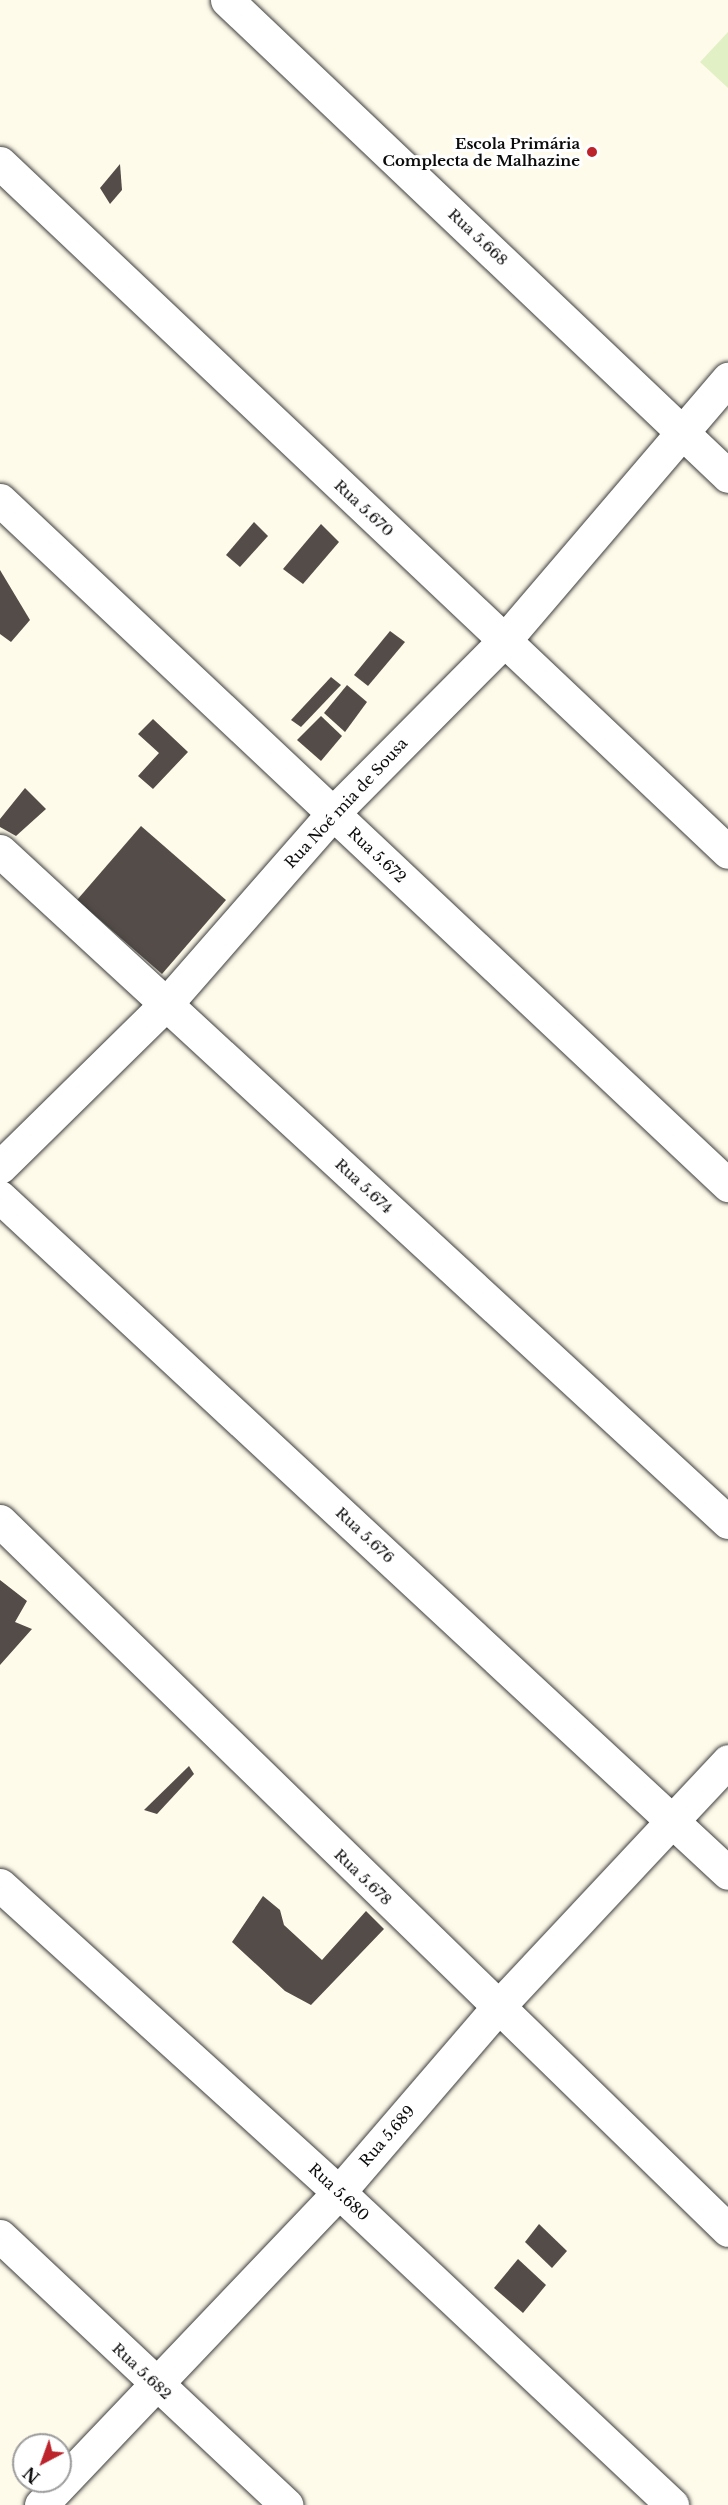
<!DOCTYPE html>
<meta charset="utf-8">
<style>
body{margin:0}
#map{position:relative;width:728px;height:2505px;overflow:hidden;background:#fffbea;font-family:"Libre Baskerville",serif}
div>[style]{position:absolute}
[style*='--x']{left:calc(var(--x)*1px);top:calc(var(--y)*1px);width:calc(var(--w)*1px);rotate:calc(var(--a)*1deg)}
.pitch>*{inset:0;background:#e2f0c6}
.building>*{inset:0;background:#544c48}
.roads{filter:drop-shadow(0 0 2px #3e3e3e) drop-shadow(0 0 2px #3e3e3e)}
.minor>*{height:33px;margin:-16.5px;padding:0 16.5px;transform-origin:16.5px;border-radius:16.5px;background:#fff}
.dots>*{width:16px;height:16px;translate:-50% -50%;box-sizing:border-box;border:3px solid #fff;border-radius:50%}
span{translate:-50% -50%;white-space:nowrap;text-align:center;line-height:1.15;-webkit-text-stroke:6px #fff;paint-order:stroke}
.poi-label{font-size:15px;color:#0b0b0b;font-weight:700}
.right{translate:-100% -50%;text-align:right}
.street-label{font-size:15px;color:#0b0b0b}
.north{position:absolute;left:12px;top:2433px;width:60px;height:60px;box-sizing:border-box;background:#fff;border:2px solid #9d9d9d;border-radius:50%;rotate:221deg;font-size:16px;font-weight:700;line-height:24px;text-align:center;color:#0b0b0b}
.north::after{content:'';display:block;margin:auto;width:21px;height:27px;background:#bc232b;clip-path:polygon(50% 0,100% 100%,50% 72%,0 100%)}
</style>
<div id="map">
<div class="pitch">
<i style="clip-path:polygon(728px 32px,728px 88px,700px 62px)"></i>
</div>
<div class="building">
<i style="clip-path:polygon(120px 164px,122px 190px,110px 204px,100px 188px)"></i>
<i style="clip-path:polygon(254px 522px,268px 536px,240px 567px,226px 555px)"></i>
<i style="clip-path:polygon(321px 524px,339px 542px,303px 584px,283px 569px)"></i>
<i style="clip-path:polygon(0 570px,30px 620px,11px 642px,0 634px)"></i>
<i style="clip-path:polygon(390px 631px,405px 642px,368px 686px,354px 675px)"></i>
<i style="clip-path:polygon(331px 677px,341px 685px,301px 727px,291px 720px)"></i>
<i style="clip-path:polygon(347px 685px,367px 702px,345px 732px,324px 713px)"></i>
<i style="clip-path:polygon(321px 716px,342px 736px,321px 761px,297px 740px)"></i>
<i style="clip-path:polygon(153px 719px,188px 752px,153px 789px,138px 776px,159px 753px,138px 734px)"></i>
<i style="clip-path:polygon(25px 788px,46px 809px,16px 836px,0 827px,0 819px)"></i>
<i style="clip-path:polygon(141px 826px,226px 900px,162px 974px,77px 900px)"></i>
<i style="clip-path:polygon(0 1580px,27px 1601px,15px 1622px,32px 1629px,0 1665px)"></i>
<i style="clip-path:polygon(189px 1766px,194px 1774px,157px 1814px,144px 1810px)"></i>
<i style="clip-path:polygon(263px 1896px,280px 1910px,284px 1925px,322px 1960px,366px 1911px,384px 1929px,311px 2005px,285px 1991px,232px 1942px)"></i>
<i style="clip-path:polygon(539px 2224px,567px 2251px,552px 2268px,525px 2242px)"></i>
<i style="clip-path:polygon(518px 2259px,546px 2285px,523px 2313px,494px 2288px)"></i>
</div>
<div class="roads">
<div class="minor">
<i style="--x:227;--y:0;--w:691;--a:43.53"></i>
<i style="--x:0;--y:163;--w:1002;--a:43.42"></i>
<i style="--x:0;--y:500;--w:1000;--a:43.26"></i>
<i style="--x:0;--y:851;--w:990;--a:42.67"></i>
<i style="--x:0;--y:1167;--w:233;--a:-44.5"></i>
<i style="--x:166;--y:1004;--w:254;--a:-48.8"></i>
<i style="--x:333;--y:813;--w:243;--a:-45.2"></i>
<i style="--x:504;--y:641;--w:345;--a:-49.5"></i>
<i style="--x:0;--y:1197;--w:993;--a:42.88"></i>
<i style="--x:0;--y:1521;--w:1016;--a:44.24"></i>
<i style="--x:0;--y:1885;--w:457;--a:42.2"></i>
<i style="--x:339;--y:2192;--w:457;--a:43.2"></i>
<i style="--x:0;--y:2236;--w:393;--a:43.2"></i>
<i style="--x:41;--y:2505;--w:432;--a:-46.4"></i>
<i style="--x:339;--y:2192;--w:243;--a:-49.3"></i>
<i style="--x:497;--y:2008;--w:338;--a:-46.9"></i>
</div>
</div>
<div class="dots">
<i style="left:592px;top:152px;background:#bc232b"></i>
</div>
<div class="poi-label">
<span class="right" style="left:580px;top:152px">Escola Primária<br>Complecta de Malhazine</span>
</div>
<div class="street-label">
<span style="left:478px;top:237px;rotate:43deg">Rua 5.668</span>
<span style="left:364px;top:508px;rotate:43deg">Rua 5.670</span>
<span style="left:346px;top:803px;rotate:-47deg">Rua Noé mia de Sousa</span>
<span style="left:377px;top:855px;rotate:43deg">Rua 5.672</span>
<span style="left:364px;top:1186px;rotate:43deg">Rua 5.674</span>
<span style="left:365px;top:1535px;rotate:43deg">Rua 5.676</span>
<span style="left:363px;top:1877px;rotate:44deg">Rua 5.678</span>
<span style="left:387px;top:2136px;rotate:-49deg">Rua 5.689</span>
<span style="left:339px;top:2192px;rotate:43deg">Rua 5.680</span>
<span style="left:142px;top:2371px;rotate:43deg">Rua 5.682</span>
</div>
<div class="north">N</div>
</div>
